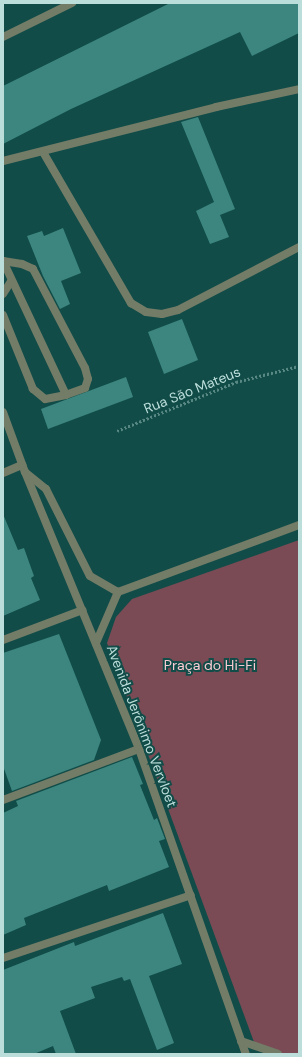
<!DOCTYPE html>
<meta charset="utf-8">
<style>
body{margin:0}
#map{position:relative;width:302px;height:1057px;overflow:hidden;background:#114c48;font-family:"DM Sans",sans-serif}
div>[style]{position:absolute}
[style*='--x']{left:calc(var(--x)*1px);top:calc(var(--y)*1px);width:calc(var(--w)*1px);rotate:calc(var(--a)*1deg)}
.green>*{inset:0;background:#7a4b55}
.building>*{inset:0;background:#3c867f}
.path>*{height:2.5px;margin-top:-1.25px;transform-origin:0;background:repeating-linear-gradient(90deg,#588884 0 2px,transparent 0 4px)}
.service>*{height:8px;margin:-4px;padding:0 4px;transform-origin:4px;border-radius:4px;background:#737c67}
.minor>*{height:8px;margin:-4px;padding:0 4px;transform-origin:4px;border-radius:4px;background:#737c67}
.tertiary>*{height:8px;margin:-4px;padding:0 4px;transform-origin:4px;border-radius:4px;background:#737c67}
span{translate:-50% -50%;white-space:nowrap;text-align:center;line-height:1.15;-webkit-text-stroke:4px #114c48;paint-order:stroke}
.street-label{font-size:14px;color:#bcdeda}
.park-label{font-size:14px;color:#facbd3}
.frame{position:absolute;inset:0;border:4px solid #bcdeda;pointer-events:none}
</style>
<div id="map">
<div class="green">
<i style="clip-path:polygon(299px 540px,299px 1054px,281px 1054px,254px 1042px,107px 643px,116px 617px,132px 599px)"></i>
</div>
<div class="building">
<i style="clip-path:polygon(170px 3px,299px 3px,299px 33px,252px 56px,240px 32px,71px 109px,3px 144px,3px 86px)"></i>
<i style="clip-path:polygon(198px 117px,235px 209px,220px 215px,229px 237px,210px 244px,196px 211px,214px 202px,181px 122px)"></i>
<i style="clip-path:polygon(63px 228px,81px 273px,61px 281px,70px 304px,60px 309px,43px 276px,27px 236px,42px 231px,44px 236px)"></i>
<i style="clip-path:polygon(182px 319px,198px 360px,164px 374px,148px 332px)"></i>
<i style="clip-path:polygon(126px 377px,133px 397px,48px 429px,41px 409px)"></i>
<i style="clip-path:polygon(3px 514px,18px 550px,24px 548px,34px 576px,31px 578px,40px 600px,3px 616px)"></i>
<i style="clip-path:polygon(59px 634px,101px 740px,94px 760px,12px 791px,3px 766px,3px 653px)"></i>
<i style="clip-path:polygon(132px 757px,143px 784px,140px 785px,154px 820px,157px 818px,165px 839px,159px 841px,169px 867px,109px 891px,107px 885px,24px 918px,26px 925px,3px 935px,3px 813px,18px 806px,16px 801px)"></i>
<i style="clip-path:polygon(163px 913px,182px 964px,149px 976px,174px 1043px,157px 1050px,130px 979px,124px 981px,122px 977px,91px 987px,95px 998px,60px 1011px,76px 1054px,56px 1054px,53px 1046px,34px 1054px,3px 1054px,3px 970px,74px 942px,75px 946px)"></i>
</div>
<div class="path">
<i style="--x:117;--y:431;--w:129;--a:-22.4"></i>
<i style="--x:236;--y:382;--w:65;--a:-14.3"></i>
</div>
<div class="service">
<i style="--x:43;--y:152;--w:175;--a:59.8"></i>
<i style="--x:131;--y:303;--w:17;--a:31"></i>
<i style="--x:146;--y:312;--w:16;--a:7"></i>
<i style="--x:162;--y:314;--w:16;--a:-14"></i>
<i style="--x:178;--y:310;--w:136;--a:-27.5"></i>
<i style="--x:3;--y:161;--w:220;--a:-14.2"></i>
<i style="--x:216;--y:107;--w:85;--a:-12.2"></i>
<i style="--x:3;--y:261;--w:148;--a:64.8"></i>
<i style="--x:66;--y:395;--w:21;--a:169"></i>
<i style="--x:45;--y:399;--w:16;--a:-140"></i>
<i style="--x:33;--y:389;--w:80;--a:-112.1"></i>
<i style="--x:3;--y:261;--w:19;--a:9"></i>
<i style="--x:22;--y:264;--w:12;--a:24"></i>
<i style="--x:33;--y:269;--w:112;--a:62.3"></i>
<i style="--x:85;--y:368;--w:11;--a:75"></i>
<i style="--x:88;--y:379;--w:9;--a:108"></i>
<i style="--x:85;--y:388;--w:20;--a:160"></i>
<i style="--x:3;--y:294;--w:15;--a:-58"></i>
</div>
<div class="minor">
<i style="--x:3;--y:37;--w:77;--a:-26.2"></i>
<i style="--x:25;--y:472;--w:27;--a:39"></i>
<i style="--x:46;--y:489;--w:97;--a:63.2"></i>
<i style="--x:90;--y:576;--w:32;--a:30"></i>
<i style="--x:3;--y:473;--w:21;--a:-23"></i>
<i style="--x:3;--y:640;--w:85;--a:-20.6"></i>
<i style="--x:96;--y:643;--w:56;--a:-66.7"></i>
<i style="--x:118;--y:592;--w:193;--a:-20.3"></i>
<i style="--x:3;--y:800;--w:145;--a:-20.6"></i>
<i style="--x:3;--y:958;--w:198;--a:-18.5"></i>
</div>
<div class="tertiary">
<i style="--x:3;--y:412;--w:64;--a:69.9"></i>
<i style="--x:25;--y:472;--w:300;--a:67.6"></i>
<i style="--x:139;--y:749;--w:323;--a:70.7"></i>
<i style="--x:241;--y:1041;--w:39;--a:19"></i>
</div>
<div class="street-label">
<span style="left:192px;top:390px;rotate:-22deg">Rua São Mateus</span>
<span style="left:142px;top:726px;rotate:69deg">Avenida Jerônimo Vervloet</span>
</div>
<div class="park-label">
<span style="left:210px;top:665px">Praça do Hi-Fi</span>
</div>
<div class="frame"></div>
</div>
